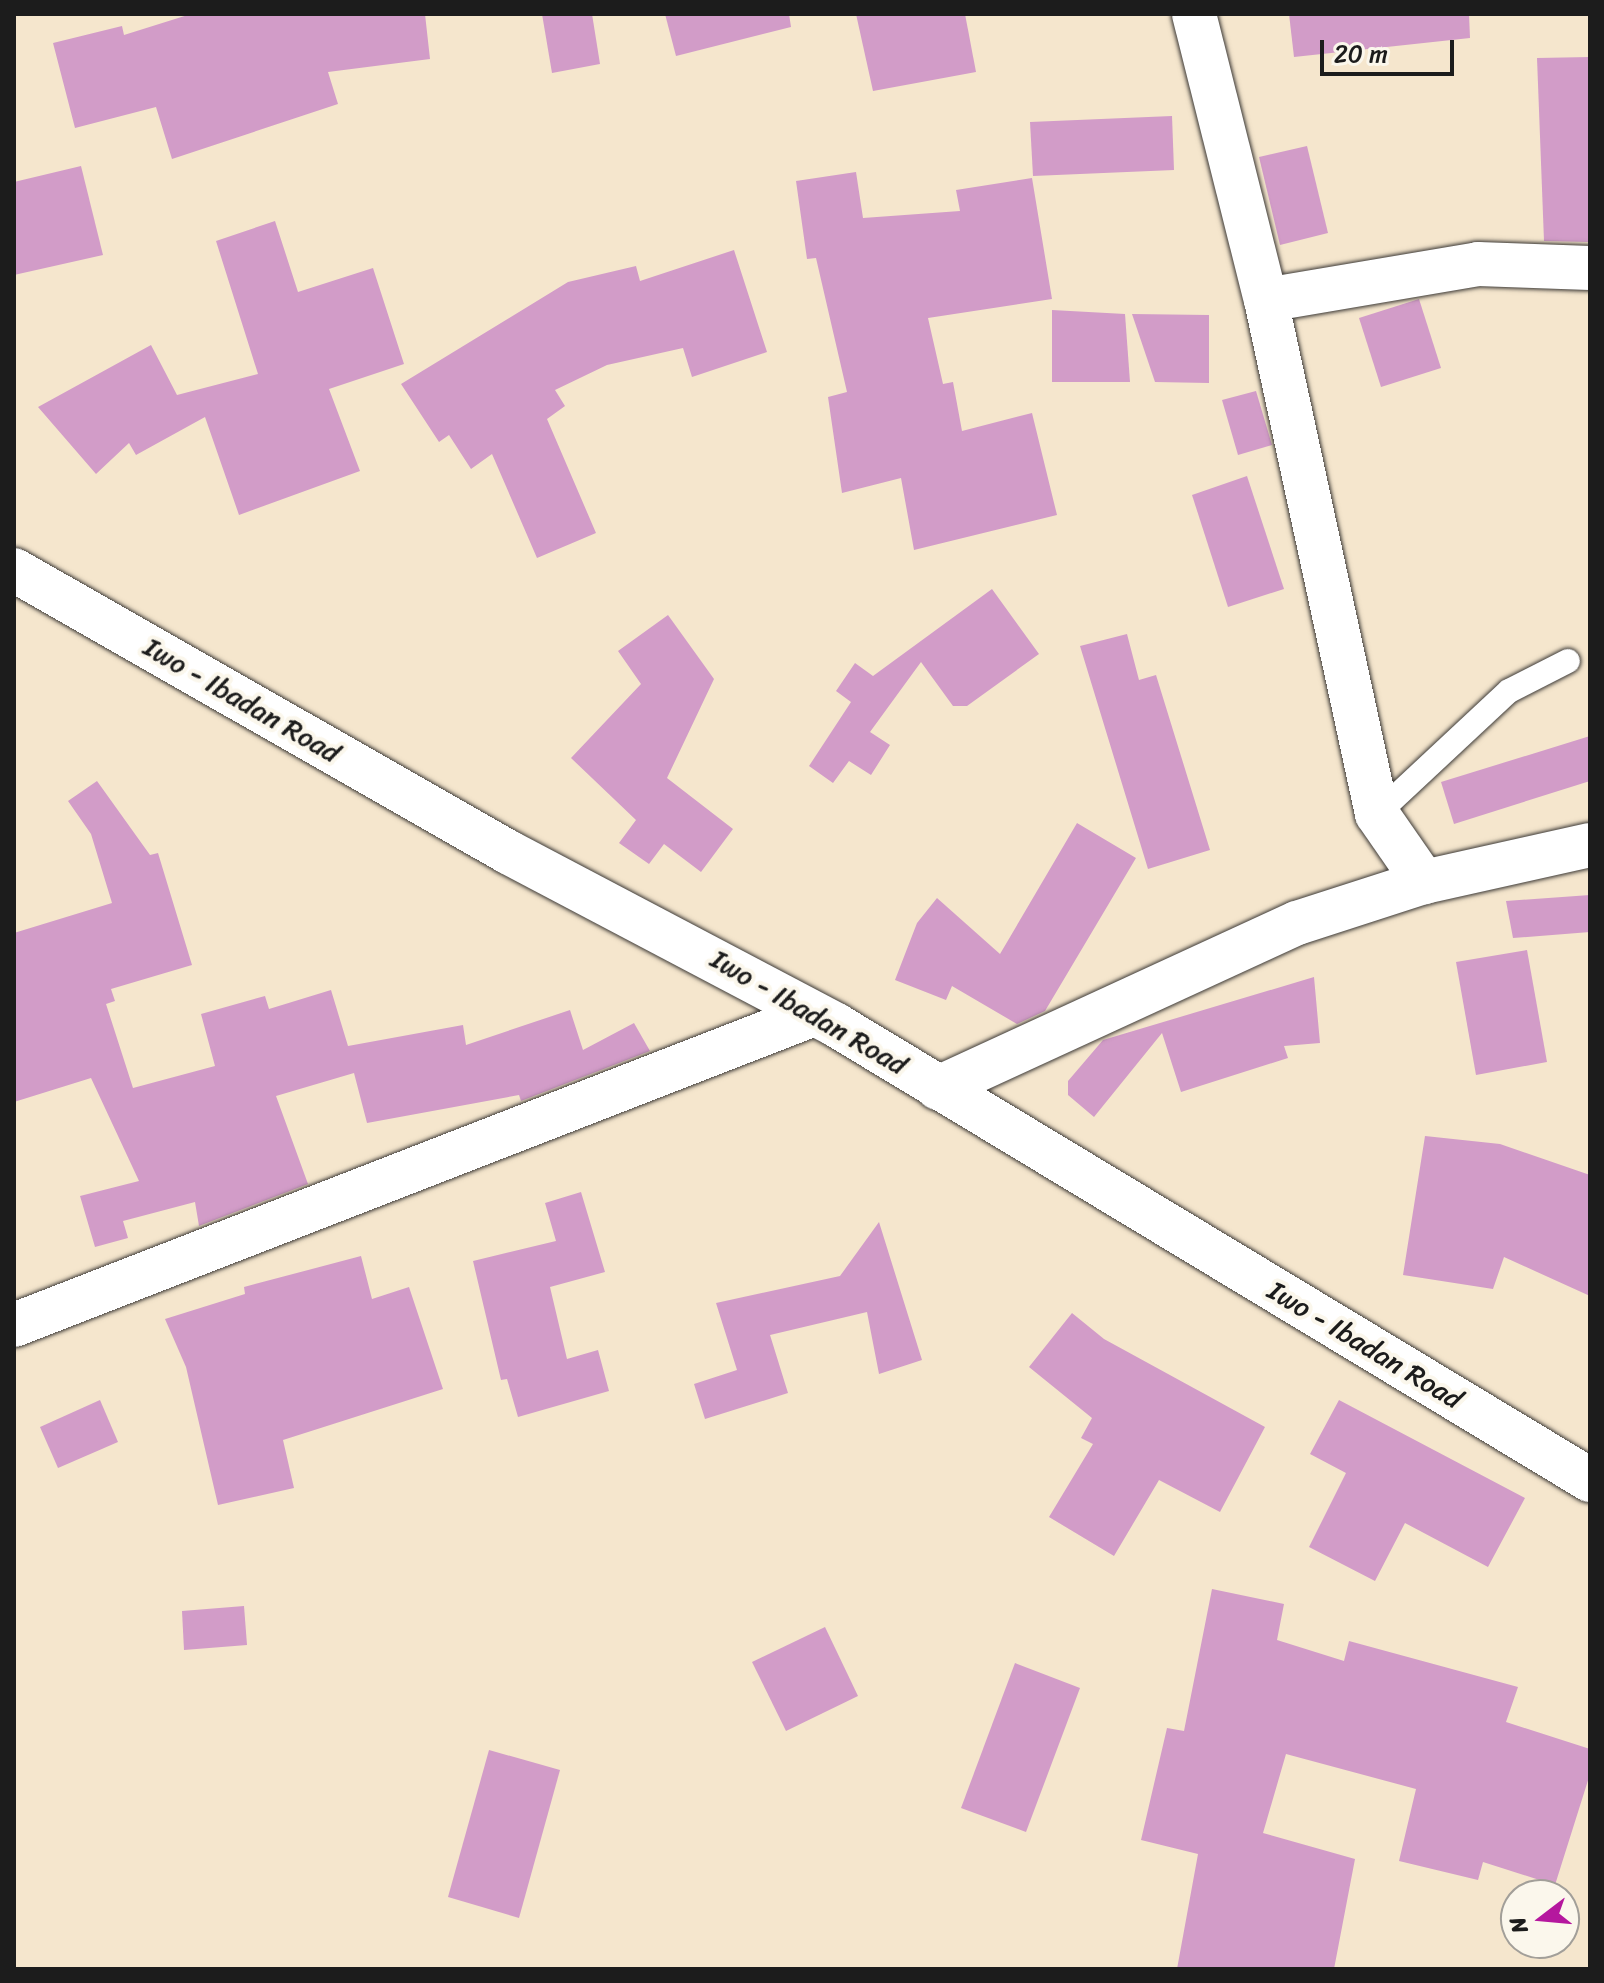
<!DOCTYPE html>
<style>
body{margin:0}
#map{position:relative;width:1604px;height:1983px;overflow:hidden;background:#f5e6cd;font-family:Sriracha,sans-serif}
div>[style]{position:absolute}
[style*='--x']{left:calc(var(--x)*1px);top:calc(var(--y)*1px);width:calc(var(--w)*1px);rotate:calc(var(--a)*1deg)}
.building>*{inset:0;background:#d29cc8}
.roads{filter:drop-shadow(0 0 2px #3d3a37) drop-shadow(0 0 2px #3d3a37)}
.service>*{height:24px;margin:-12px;padding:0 12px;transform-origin:12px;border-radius:12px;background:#fff}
.minor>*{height:44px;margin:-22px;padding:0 22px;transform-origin:22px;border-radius:22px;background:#fff}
.tertiary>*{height:44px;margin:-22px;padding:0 22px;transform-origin:22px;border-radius:22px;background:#fff}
.primary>*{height:44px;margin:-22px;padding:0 22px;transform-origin:22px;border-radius:22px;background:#fff}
span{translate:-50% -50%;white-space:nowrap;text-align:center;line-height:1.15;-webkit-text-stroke:8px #fbf7ec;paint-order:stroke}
.street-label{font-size:28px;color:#1c1c1c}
.frame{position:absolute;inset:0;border:16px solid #1c1c1c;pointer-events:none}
.north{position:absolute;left:1500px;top:1879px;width:80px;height:80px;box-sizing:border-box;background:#fbf7ec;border:2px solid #a29f99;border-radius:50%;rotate:254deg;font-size:22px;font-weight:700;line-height:32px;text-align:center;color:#1c1c1c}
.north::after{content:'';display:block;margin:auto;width:28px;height:36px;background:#b5179e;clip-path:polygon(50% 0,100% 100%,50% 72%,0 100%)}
.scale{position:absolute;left:1320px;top:40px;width:134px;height:36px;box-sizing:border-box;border:4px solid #1c1c1c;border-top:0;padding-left:10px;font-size:24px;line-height:28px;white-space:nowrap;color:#1c1c1c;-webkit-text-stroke:6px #fbf7ec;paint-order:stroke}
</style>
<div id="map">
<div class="building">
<i style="clip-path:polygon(191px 14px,425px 14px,430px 59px,328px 72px,338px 104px,172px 159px,156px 107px,75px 128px,53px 43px,122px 26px,124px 35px)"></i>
<i style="clip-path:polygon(542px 14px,592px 14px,600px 64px,552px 73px)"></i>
<i style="clip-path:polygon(665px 14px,789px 14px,791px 27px,676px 56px)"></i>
<i style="clip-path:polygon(856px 14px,965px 14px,976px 72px,873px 91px)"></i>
<i style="clip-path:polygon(1289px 14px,1469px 14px,1470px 38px,1294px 57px)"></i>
<i style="clip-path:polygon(1590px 57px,1590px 242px,1544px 241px,1537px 58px)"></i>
<i style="clip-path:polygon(1172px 116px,1174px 170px,1033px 176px,1030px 122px)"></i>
<i style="clip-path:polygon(1307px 146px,1328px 233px,1280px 245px,1259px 157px)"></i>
<i style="clip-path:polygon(81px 166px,103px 255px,14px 275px,14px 182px)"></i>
<i style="clip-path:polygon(856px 172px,863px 218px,960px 211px,956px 190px,1032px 178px,1052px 299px,928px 318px,943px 384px,953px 382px,962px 431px,1032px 413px,1057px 515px,914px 550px,901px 478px,842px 493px,828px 397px,847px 392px,816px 258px,807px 259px,796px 181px)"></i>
<i style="clip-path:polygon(275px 221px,298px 292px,373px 268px,404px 364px,329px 389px,360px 471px,239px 515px,205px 417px,136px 455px,129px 443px,96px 474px,38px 407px,151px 345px,177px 395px,258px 374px,216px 241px)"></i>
<i style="clip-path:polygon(734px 250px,767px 352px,692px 377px,683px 348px,607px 365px,555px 390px,565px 406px,547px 419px,596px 533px,537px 558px,492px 454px,471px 469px,449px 435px,439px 442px,401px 384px,568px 282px,636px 266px,640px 281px)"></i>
<i style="clip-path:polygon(1419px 299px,1441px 368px,1381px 387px,1359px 318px)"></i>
<i style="clip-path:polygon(1052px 310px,1125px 314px,1130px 382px,1052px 382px)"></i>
<i style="clip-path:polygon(1132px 314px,1209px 315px,1209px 383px,1155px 382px)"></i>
<i style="clip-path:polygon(1256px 391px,1272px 445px,1238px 455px,1222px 400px)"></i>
<i style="clip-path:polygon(1247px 476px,1284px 589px,1228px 607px,1192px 495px)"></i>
<i style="clip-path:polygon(992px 589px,1039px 654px,967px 706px,953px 706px,921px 662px,870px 732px,890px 745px,871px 775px,849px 761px,833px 783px,809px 766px,851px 702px,836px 691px,855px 663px,873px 676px)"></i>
<i style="clip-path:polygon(668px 615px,714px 679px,667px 778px,733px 829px,701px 872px,664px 844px,649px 864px,619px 843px,636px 820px,571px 758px,641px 684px,618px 651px)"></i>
<i style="clip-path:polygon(1127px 634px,1139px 680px,1156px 675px,1210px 850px,1148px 869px,1080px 646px)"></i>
<i style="clip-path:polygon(1590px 736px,1590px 781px,1454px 824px,1441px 782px)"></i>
<i style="clip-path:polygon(97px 781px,150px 855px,158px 853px,192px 965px,111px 989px,115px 1001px,106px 1004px,133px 1088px,215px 1066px,201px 1014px,265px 996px,269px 1009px,331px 990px,348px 1046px,463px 1025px,466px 1045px,570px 1010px,583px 1050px,634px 1023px,650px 1051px,521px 1101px,519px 1095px,367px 1123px,354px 1073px,276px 1096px,308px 1184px,199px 1226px,195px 1202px,123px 1221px,128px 1238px,95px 1247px,80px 1196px,139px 1181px,91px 1078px,14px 1102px,14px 933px,112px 903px,91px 834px,68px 801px)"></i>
<i style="clip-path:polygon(1077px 823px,1136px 858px,1045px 1011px,1017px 1024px,952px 986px,946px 1000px,895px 980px,917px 923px,937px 898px,1000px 954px)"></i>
<i style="clip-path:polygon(1590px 895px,1590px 932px,1513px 938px,1506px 901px)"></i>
<i style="clip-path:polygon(1527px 950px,1547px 1062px,1476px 1075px,1456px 962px)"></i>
<i style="clip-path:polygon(1314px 977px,1320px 1043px,1284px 1046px,1288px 1058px,1181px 1092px,1162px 1033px,1094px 1117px,1068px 1095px,1068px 1081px,1103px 1040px)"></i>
<i style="clip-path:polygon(1425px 1136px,1500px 1144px,1590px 1175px,1590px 1296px,1504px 1257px,1493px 1289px,1403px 1275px)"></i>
<i style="clip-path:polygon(581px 1192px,605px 1272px,550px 1287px,567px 1359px,598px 1350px,609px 1391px,518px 1417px,507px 1379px,501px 1380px,473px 1261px,556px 1241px,545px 1203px)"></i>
<i style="clip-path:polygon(879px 1222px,922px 1360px,879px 1374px,867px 1312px,770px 1335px,788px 1393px,705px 1419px,694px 1384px,737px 1370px,716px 1303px,840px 1276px)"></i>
<i style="clip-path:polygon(361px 1256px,372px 1299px,409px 1287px,443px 1389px,283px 1440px,294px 1488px,218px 1505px,186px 1367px,165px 1319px,245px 1294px,244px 1287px)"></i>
<i style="clip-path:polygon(1072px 1313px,1104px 1339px,1265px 1427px,1220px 1512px,1159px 1480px,1114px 1556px,1049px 1517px,1093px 1444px,1081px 1438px,1092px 1418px,1029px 1367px)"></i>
<i style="clip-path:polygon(100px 1400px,118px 1442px,58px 1468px,40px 1427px)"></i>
<i style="clip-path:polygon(1339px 1400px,1525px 1498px,1488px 1567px,1405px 1523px,1375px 1581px,1309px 1547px,1346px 1473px,1310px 1454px)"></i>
<i style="clip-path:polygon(1212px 1589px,1284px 1604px,1277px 1640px,1344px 1661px,1349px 1641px,1518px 1687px,1506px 1722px,1590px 1749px,1590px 1774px,1555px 1885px,1483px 1862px,1478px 1880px,1399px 1861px,1416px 1789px,1286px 1754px,1263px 1833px,1355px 1859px,1334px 1969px,1177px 1969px,1198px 1854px,1141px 1840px,1167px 1728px,1184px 1731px)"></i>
<i style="clip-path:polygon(244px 1606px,247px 1645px,184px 1650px,182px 1611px)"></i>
<i style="clip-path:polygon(825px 1627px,858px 1696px,786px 1731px,752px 1662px)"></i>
<i style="clip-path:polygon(1015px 1663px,1080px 1688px,1026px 1832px,961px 1808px)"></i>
<i style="clip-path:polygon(489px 1750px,560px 1770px,519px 1918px,448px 1897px)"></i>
</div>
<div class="roads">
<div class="service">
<i style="--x:1377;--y:814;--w:180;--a:-43"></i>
<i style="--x:1509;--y:691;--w:66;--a:-27"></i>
</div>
<div class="minor">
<i style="--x:1194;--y:14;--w:295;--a:75.9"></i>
<i style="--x:1266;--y:300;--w:526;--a:77.81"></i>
<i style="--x:1377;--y:814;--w:83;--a:55.3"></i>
<i style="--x:1266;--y:300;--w:215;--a:-9.6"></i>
<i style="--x:1478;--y:264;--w:112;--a:2"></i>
</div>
<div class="tertiary">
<i style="--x:938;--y:1088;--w:395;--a:-24.7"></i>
<i style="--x:1297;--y:923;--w:133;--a:-17.9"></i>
<i style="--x:1424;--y:882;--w:170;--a:-12.6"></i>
<i style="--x:14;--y:1325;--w:858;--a:-21.24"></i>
</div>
<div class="primary">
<i style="--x:14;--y:570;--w:569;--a:29.72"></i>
<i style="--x:508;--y:852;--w:371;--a:27.8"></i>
<i style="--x:836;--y:1025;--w:881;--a:31.11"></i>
</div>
</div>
<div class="street-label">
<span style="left:242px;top:700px;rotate:30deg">Iwo - Ibadan Road</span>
<span style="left:809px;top:1012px;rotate:30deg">Iwo - Ibadan Road</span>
<span style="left:1365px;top:1345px;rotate:31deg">Iwo - Ibadan Road</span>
</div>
<div class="frame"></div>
<div class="north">N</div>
<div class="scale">20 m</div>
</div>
